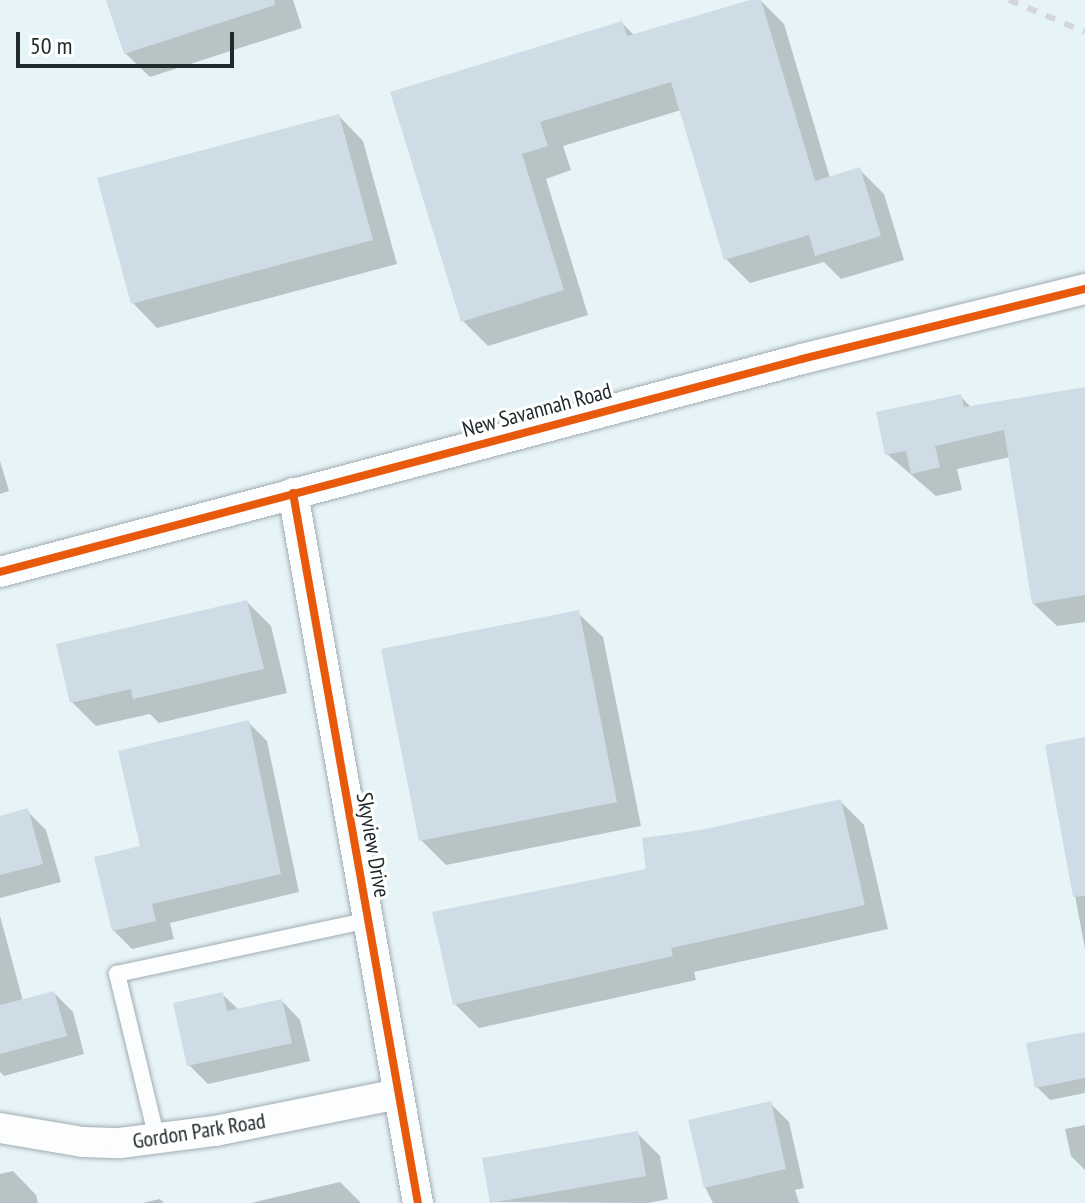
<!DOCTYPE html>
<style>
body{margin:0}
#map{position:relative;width:1085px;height:1203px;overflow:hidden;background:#e6f4f8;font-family:"PT Sans Narrow",sans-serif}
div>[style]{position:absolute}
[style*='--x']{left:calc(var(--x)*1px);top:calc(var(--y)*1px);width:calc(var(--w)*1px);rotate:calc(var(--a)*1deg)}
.shadow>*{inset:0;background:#0003}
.building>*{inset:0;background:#cedce6}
.roads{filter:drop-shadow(0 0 2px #a2acb0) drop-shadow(0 0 2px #a2acb0)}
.service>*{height:16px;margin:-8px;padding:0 8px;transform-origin:8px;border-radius:8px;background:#fbfdfe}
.minor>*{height:30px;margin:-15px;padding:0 15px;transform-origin:15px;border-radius:15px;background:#fbfdfe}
.rail>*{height:6px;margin-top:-3px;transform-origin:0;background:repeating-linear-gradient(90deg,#d3d7d9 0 10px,transparent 0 20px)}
.cycleway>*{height:8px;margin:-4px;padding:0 4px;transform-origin:4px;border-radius:4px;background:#e8590c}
span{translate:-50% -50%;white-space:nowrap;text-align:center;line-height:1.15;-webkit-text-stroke:6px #fff;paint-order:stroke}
.street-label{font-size:22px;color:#20292c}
.scale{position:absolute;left:16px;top:32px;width:218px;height:36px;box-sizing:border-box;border:4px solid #20292c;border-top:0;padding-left:10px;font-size:24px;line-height:28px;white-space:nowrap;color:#20292c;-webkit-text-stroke:6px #fff;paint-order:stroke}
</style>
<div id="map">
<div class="shadow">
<i style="clip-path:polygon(108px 0,293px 0,302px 28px,150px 77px,125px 53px)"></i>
<i style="clip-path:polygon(760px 0,784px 24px,830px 178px,860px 170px,884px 194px,904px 260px,841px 279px,824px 262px,750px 283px,726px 259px,681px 110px,563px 146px,571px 170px,546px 179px,588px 315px,488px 346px,463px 321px,393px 94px,622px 23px,635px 36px)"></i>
<i style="clip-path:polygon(339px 116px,363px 141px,397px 264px,157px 328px,133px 303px)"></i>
<i style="clip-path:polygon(1085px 389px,1085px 622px,1057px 626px,1033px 603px,1010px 457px,957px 469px,962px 490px,936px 496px,887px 454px,960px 396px,972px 408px)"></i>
<i style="clip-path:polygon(0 461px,9px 491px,0 494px)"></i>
<i style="clip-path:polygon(247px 602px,271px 626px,287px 693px,159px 723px,150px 714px,96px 726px,72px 702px)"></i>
<i style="clip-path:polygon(578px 613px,603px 637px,641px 826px,446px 865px,421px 840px)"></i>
<i style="clip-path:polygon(248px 722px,267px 741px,299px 892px,170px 923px,174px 939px,132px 949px,113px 930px,142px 847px)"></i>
<i style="clip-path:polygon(1085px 739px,1085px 949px,1047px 746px)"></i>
<i style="clip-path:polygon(840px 801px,864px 825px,888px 929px,694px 972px,696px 980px,479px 1028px,455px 1004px,701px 832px)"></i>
<i style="clip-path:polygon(27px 811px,46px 830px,61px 882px,0 898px,0 818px)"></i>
<i style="clip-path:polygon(0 916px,23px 1001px,54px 993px,73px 1012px,84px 1054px,4px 1076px,0 1072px)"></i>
<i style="clip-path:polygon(222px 994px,239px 1010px,282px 1001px,300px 1020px,310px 1061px,208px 1084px,189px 1065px)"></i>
<i style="clip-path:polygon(1085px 1034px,1085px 1093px,1050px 1100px,1037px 1087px)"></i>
<i style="clip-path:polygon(770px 1103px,789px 1122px,804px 1188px,795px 1190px,799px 1203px,713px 1203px,705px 1187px)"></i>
<i style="clip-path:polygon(1085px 1125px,1085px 1170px,1071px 1156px,1065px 1129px)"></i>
<i style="clip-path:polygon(637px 1133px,660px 1156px,668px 1199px,648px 1203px,492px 1202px)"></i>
<i style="clip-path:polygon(13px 1171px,36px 1195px,38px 1203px,0 1203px,0 1174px)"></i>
<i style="clip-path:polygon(340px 1182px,361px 1203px,251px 1203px)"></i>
<i style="clip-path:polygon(160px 1199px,164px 1203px,142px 1203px)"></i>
</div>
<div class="building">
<i style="clip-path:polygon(106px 0,274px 0,275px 5px,124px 54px)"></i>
<i style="clip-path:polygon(750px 0,761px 0,815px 181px,860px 167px,881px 236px,815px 256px,809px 235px,724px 260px,671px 82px,540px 122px,548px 146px,522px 154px,564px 290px,461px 322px,390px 92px,622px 21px,627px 36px)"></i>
<i style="clip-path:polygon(339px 114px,373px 240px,131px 304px,97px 178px)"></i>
<i style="clip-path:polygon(1085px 387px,1085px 595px,1032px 604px,1004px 430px,935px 446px,940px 467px,911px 474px,906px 451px,885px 455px,876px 412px,961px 394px,964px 407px)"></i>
<i style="clip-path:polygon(247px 600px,264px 669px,133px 699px,131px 689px,70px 703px,56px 644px)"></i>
<i style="clip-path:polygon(579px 610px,617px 802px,419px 841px,381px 649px)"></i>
<i style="clip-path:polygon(249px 720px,281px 874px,152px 904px,156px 921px,112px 931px,94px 857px,140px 846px,118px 751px)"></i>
<i style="clip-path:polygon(1085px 737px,1085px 896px,1073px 897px,1045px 745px)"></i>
<i style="clip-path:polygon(841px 799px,865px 905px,671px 948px,673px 956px,453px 1005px,432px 912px,646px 869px,642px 838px,701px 830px)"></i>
<i style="clip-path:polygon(28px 808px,43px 864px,0 875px,0 816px)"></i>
<i style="clip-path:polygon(54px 991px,67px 1036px,0 1054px,0 1005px)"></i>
<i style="clip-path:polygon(223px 992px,227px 1011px,282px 999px,292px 1043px,187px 1066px,173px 1003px)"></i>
<i style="clip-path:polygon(1085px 1032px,1085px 1078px,1035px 1088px,1026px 1043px)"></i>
<i style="clip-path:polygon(771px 1101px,786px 1169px,704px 1188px,688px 1120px)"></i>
<i style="clip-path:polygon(638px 1131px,646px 1176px,490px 1203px,482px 1158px)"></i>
</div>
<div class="roads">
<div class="service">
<i style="--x:157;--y:1139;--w:170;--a:-103.6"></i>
<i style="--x:117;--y:974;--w:257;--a:-12.1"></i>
</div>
<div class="minor">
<i style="--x:293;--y:493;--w:721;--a:80.02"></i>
<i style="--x:0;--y:572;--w:830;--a:-14.87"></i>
<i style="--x:802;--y:359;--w:292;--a:-13.9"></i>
<i style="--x:0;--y:1128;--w:84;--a:9.6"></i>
<i style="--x:83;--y:1142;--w:37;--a:2"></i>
<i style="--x:120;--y:1143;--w:96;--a:-7.2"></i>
<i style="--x:215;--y:1131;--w:187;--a:-11.4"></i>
</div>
</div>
<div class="rail">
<i style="--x:1009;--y:0;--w:82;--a:22.8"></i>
</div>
<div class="cycleway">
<i style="--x:293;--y:493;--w:721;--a:80.02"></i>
<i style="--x:0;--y:572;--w:830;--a:-14.87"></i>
<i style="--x:802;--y:359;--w:292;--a:-13.9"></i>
</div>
<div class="street-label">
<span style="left:537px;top:410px;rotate:-15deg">New Savannah Road</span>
<span style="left:373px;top:845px;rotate:80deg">Skyview Drive</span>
<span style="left:199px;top:1131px;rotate:-9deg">Gordon Park Road</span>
</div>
<div class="scale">50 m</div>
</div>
